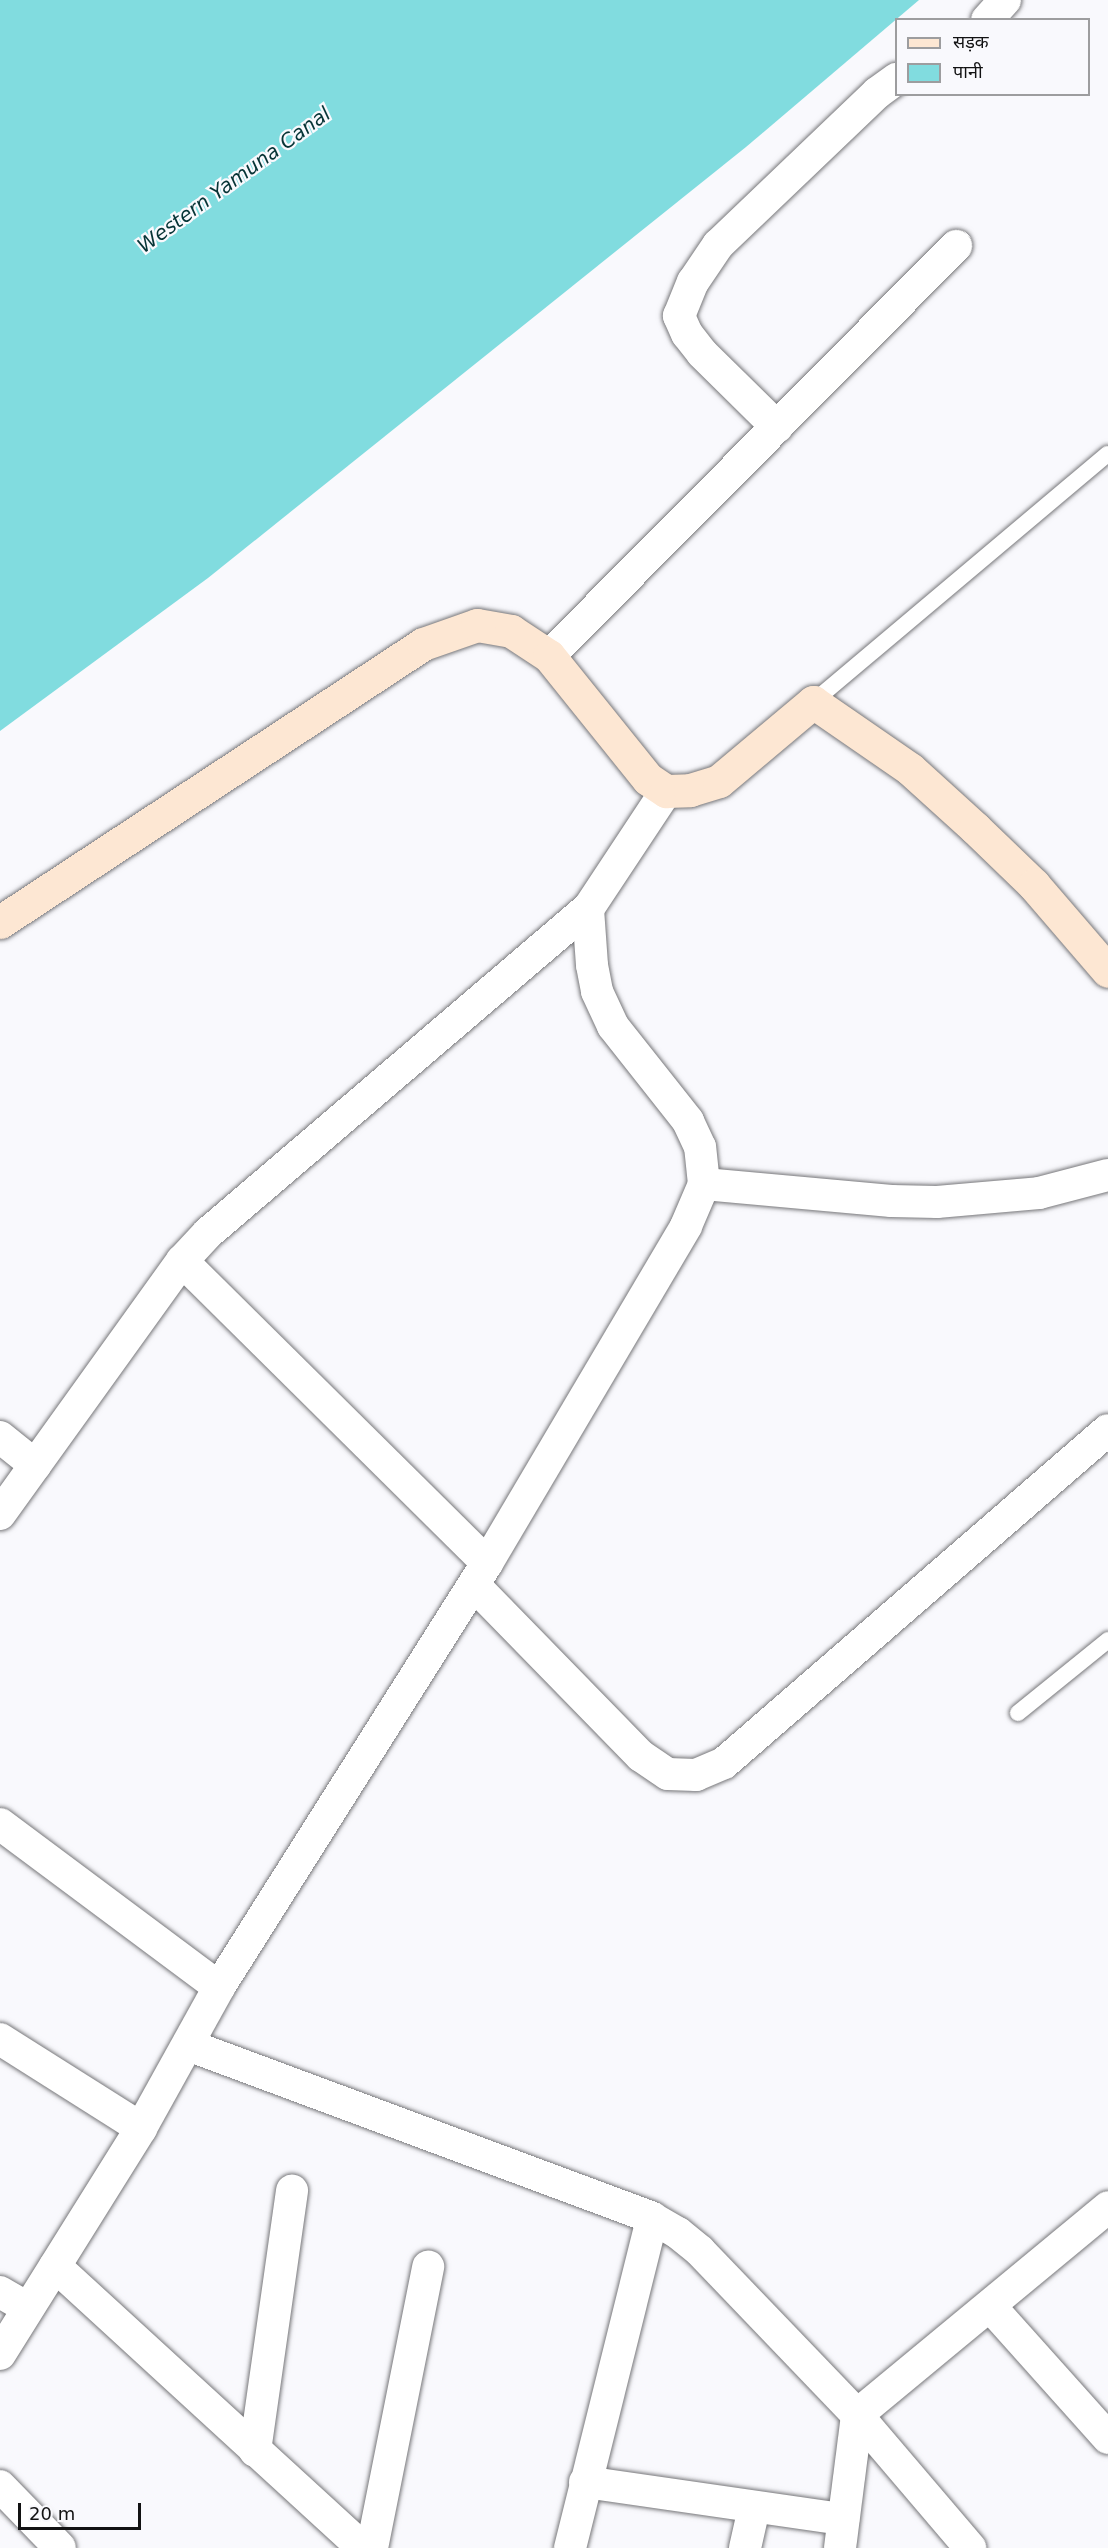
<!DOCTYPE html>
<meta charset="utf-8">
<style>
body{margin:0}
#map{position:relative;width:1108px;height:2548px;overflow:hidden;background:#f9f9fd;font-family:"DejaVu Sans","Noto Sans Devanagari",sans-serif}
div>[style]{position:absolute}
[style*='--x']{left:calc(var(--x)*1px);top:calc(var(--y)*1px);width:calc(var(--w)*1px);rotate:calc(var(--a)*1deg)}
.water>*{inset:0;background:#81dcdf}
.roads{filter:drop-shadow(0 0 2px #77777a) drop-shadow(0 0 2px #77777a)}
.lane>*{height:16px;margin:-8px;padding:0 8px;transform-origin:8px;border-radius:8px;background:#fff}
.street>*{height:32px;margin:-16px;padding:0 16px;transform-origin:16px;border-radius:16px;background:#fff}
.secondary>*{height:33px;margin:-16.5px;padding:0 16.5px;transform-origin:16.5px;border-radius:16.5px;background:#fde7d3}
span{translate:-50% -50%;white-space:nowrap;text-align:center;line-height:1.15;-webkit-text-stroke:4.5px #f9f9fd;paint-order:stroke}
.water-label{font-size:20px;color:#063436;font-style:italic}
.legend{position:absolute;left:895px;top:18px;width:195px;height:78px;box-sizing:border-box;background:#f9f9fd;border:2px solid #9d9d9f;margin:0;padding:8px 10px;list-style:none;font-size:18px;color:#121213}
.legend li{display:flex;align-items:center;gap:12px;height:30px}
.legend b{width:30px;border:2px solid #9d9d9f}
.scale{position:absolute;left:18px;top:2503px;width:123px;height:27px;box-sizing:border-box;border:3px solid #121213;border-top:0;padding-left:8px;font-size:18px;line-height:21px;white-space:nowrap;color:#121213;-webkit-text-stroke:4px #f9f9fd;paint-order:stroke}
</style>
<div id="map">
<div class="water">
<i style="clip-path:polygon(0 0,919px 0,746px 147px,208px 578px,0 731px)"></i>
</div>
<div class="roads">
<div class="lane">
<i style="--x:813;--y:702;--w:385;--a:-40.1"></i>
<i style="--x:1018;--y:1713;--w:116;--a:-39"></i>
</div>
<div class="street">
<i style="--x:987;--y:20;--w:27;--a:-48"></i>
<i style="--x:777;--y:427;--w:105;--a:-135.4"></i>
<i style="--x:702;--y:353;--w:24;--a:-128"></i>
<i style="--x:687;--y:334;--w:20;--a:-114"></i>
<i style="--x:679;--y:316;--w:37;--a:-68"></i>
<i style="--x:693;--y:282;--w:45;--a:-56"></i>
<i style="--x:718;--y:245;--w:220;--a:-43.7"></i>
<i style="--x:877;--y:93;--w:24;--a:-36"></i>
<i style="--x:549;--y:656;--w:578;--a:-45.21"></i>
<i style="--x:704;--y:1184;--w:188;--a:5.2"></i>
<i style="--x:891;--y:1201;--w:46;--a:1.2"></i>
<i style="--x:937;--y:1202;--w:102;--a:-5"></i>
<i style="--x:1039;--y:1193;--w:71;--a:-14.6"></i>
<i style="--x:182;--y:1261;--w:429;--a:44.7"></i>
<i style="--x:0;--y:1437;--w:45;--a:38.7"></i>
<i style="--x:0;--y:1514;--w:312;--a:-54.3"></i>
<i style="--x:182;--y:1261;--w:38;--a:-47"></i>
<i style="--x:208;--y:1233;--w:499;--a:-40.5"></i>
<i style="--x:474;--y:1585;--w:239;--a:45.7"></i>
<i style="--x:641;--y:1756;--w:32;--a:34"></i>
<i style="--x:668;--y:1774;--w:28;--a:2"></i>
<i style="--x:696;--y:1775;--w:30;--a:-23"></i>
<i style="--x:724;--y:1763;--w:508;--a:-40.93"></i>
<i style="--x:0;--y:1824;--w:273;--a:36.7"></i>
<i style="--x:0;--y:2039;--w:167;--a:32.3"></i>
<i style="--x:188;--y:2045;--w:495;--a:20.4"></i>
<i style="--x:652;--y:2218;--w:30;--a:30"></i>
<i style="--x:678;--y:2233;--w:28;--a:39"></i>
<i style="--x:700;--y:2251;--w:227;--a:46.2"></i>
<i style="--x:857;--y:2415;--w:175;--a:49.6"></i>
<i style="--x:55;--y:2266;--w:418;--a:42.5"></i>
<i style="--x:0;--y:2292;--w:32;--a:30"></i>
<i style="--x:990;--y:2306;--w:177;--a:48.2"></i>
<i style="--x:0;--y:2354;--w:266;--a:-58"></i>
<i style="--x:141;--y:2128;--w:161;--a:-61"></i>
<i style="--x:219;--y:1987;--w:502;--a:-57.7"></i>
<i style="--x:487;--y:1563;--w:391;--a:-59.4"></i>
<i style="--x:686;--y:1226;--w:46;--a:-66.8"></i>
<i style="--x:704;--y:1184;--w:37;--a:-96"></i>
<i style="--x:700;--y:1147;--w:29;--a:-115"></i>
<i style="--x:688;--y:1121;--w:121;--a:-128.3"></i>
<i style="--x:613;--y:1026;--w:38;--a:-115"></i>
<i style="--x:597;--y:991;--w:26;--a:-101"></i>
<i style="--x:592;--y:965;--w:56;--a:-94.1"></i>
<i style="--x:588;--y:909;--w:141;--a:-56.5"></i>
<i style="--x:255;--y:2451;--w:263;--a:-81.9"></i>
<i style="--x:585;--y:2482;--w:261;--a:8.2"></i>
<i style="--x:0;--y:2486;--w:86;--a:45.9"></i>
<i style="--x:372;--y:2548;--w:287;--a:-78.7"></i>
<i style="--x:570;--y:2548;--w:340;--a:-76"></i>
<i style="--x:745;--y:2548;--w:41;--a:-77.3"></i>
<i style="--x:840;--y:2548;--w:134;--a:-82.7"></i>
<i style="--x:857;--y:2415;--w:326;--a:-39.6"></i>
</div>
<div class="secondary">
<i style="--x:0;--y:922;--w:506;--a:-33.31"></i>
<i style="--x:423;--y:644;--w:57;--a:-19.4"></i>
<i style="--x:477;--y:625;--w:35;--a:10"></i>
<i style="--x:511;--y:631;--w:45;--a:33.3"></i>
<i style="--x:549;--y:656;--w:158;--a:51.2"></i>
<i style="--x:648;--y:779;--w:22;--a:34"></i>
<i style="--x:666;--y:791;--w:24;--a:-2"></i>
<i style="--x:690;--y:790;--w:30;--a:-17"></i>
<i style="--x:719;--y:781;--w:123;--a:-40"></i>
<i style="--x:813;--y:702;--w:118;--a:34.6"></i>
<i style="--x:910;--y:769;--w:88;--a:42.2"></i>
<i style="--x:975;--y:828;--w:82;--a:44"></i>
<i style="--x:1034;--y:885;--w:113;--a:49.3"></i>
</div>
</div>
<div class="water-label">
<span style="left:234px;top:180px;rotate:-36deg">Western Yamuna Canal</span>
</div>
<ul class="legend">
<li><b style="height:8px;background:#fde7d3"></b>सड़क</li>
<li><b style="height:16px;background:#81dcdf"></b>पानी</li>
</ul>
<div class="scale">20 m</div>
</div>
